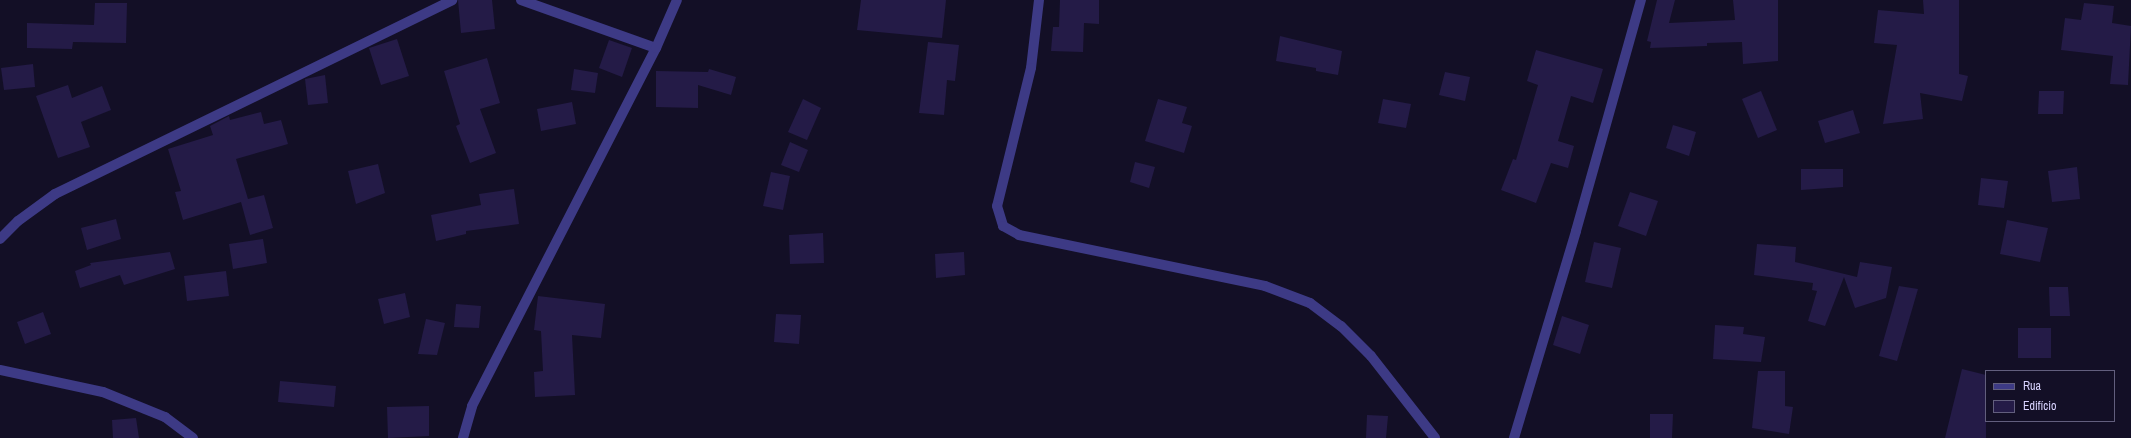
<!DOCTYPE html>
<meta charset="utf-8">
<style>
body{margin:0}
#map{position:relative;width:2131px;height:438px;overflow:hidden;background:#130f26;font-family:"Archivo Narrow",sans-serif}
div>[style]{position:absolute}
[style*='--x']{left:calc(var(--x)*1px);top:calc(var(--y)*1px);width:calc(var(--w)*1px);rotate:calc(var(--a)*1deg)}
.building>*{inset:0;background:#241b47}
.minor>*{height:10px;margin:-5px;padding:0 5px;transform-origin:5px;border-radius:5px;background:#3d3a85}
span{translate:-50% -50%;white-space:nowrap;text-align:center;line-height:1.15;-webkit-text-stroke:4px #130f26;paint-order:stroke}
.legend{position:absolute;left:1985px;top:370px;width:130px;height:52px;box-sizing:border-box;background:#130f26;border:1px solid #625e7d;margin:0;padding:5px 7px;list-style:none;font-size:12px;color:#d9d4ff}
.legend li{display:flex;align-items:center;gap:8px;height:20px}
.legend b{width:20px;border:1px solid #625e7d}
</style>
<div id="map">
<div class="building">
<i style="clip-path:polygon(458px 0,492px 0,495px 29px,461px 33px)"></i>
<i style="clip-path:polygon(861px 0,946px 0,942px 38px,857px 30px)"></i>
<i style="clip-path:polygon(1060px 0,1099px 0,1099px 24px,1084px 23px,1083px 52px,1051px 51px,1053px 27px,1059px 27px)"></i>
<i style="clip-path:polygon(1657px 0,1675px 0,1669px 23px,1735px 20px,1733px 0,1778px 0,1778px 61px,1743px 64px,1742px 42px,1707px 43px,1707px 46px,1650px 48px,1651px 42px,1647px 41px)"></i>
<i style="clip-path:polygon(1923px 0,1959px 0,1959px 74px,1968px 76px,1962px 101px,1920px 93px,1923px 119px,1883px 124px,1897px 45px,1874px 43px,1878px 10px,1924px 14px)"></i>
<i style="clip-path:polygon(95px 3px,127px 3px,126px 43px,73px 42px,72px 49px,27px 48px,27px 23px,94px 25px)"></i>
<i style="clip-path:polygon(2084px 3px,2114px 6px,2112px 23px,2131px 26px,2128px 85px,2110px 84px,2113px 56px,2061px 50px,2065px 18px,2081px 20px)"></i>
<i style="clip-path:polygon(1280px 36px,1342px 51px,1338px 75px,1316px 71px,1316px 68px,1276px 61px)"></i>
<i style="clip-path:polygon(397px 39px,409px 76px,381px 85px,369px 48px)"></i>
<i style="clip-path:polygon(609px 40px,632px 48px,622px 77px,599px 68px)"></i>
<i style="clip-path:polygon(928px 42px,959px 45px,955px 81px,947px 80px,944px 115px,919px 113px)"></i>
<i style="clip-path:polygon(1536px 50px,1603px 69px,1593px 103px,1571px 96px,1558px 141px,1574px 146px,1568px 168px,1551px 163px,1536px 203px,1501px 190px,1513px 159px,1516px 160px,1538px 85px,1527px 81px)"></i>
<i style="clip-path:polygon(487px 58px,500px 103px,480px 109px,496px 153px,470px 163px,456px 126px,460px 124px,444px 71px)"></i>
<i style="clip-path:polygon(33px 64px,35px 87px,4px 90px,1px 68px)"></i>
<i style="clip-path:polygon(574px 69px,598px 73px,595px 93px,571px 90px)"></i>
<i style="clip-path:polygon(709px 69px,736px 77px,731px 95px,698px 85px,698px 108px,656px 107px,656px 71px,708px 72px)"></i>
<i style="clip-path:polygon(1445px 72px,1470px 77px,1465px 101px,1439px 95px)"></i>
<i style="clip-path:polygon(325px 75px,328px 103px,308px 105px,305px 79px)"></i>
<i style="clip-path:polygon(68px 85px,72px 98px,102px 86px,111px 110px,81px 122px,90px 147px,58px 158px,36px 96px)"></i>
<i style="clip-path:polygon(1761px 91px,1777px 130px,1758px 138px,1742px 99px)"></i>
<i style="clip-path:polygon(2039px 91px,2064px 91px,2063px 114px,2038px 114px)"></i>
<i style="clip-path:polygon(803px 99px,821px 108px,807px 140px,788px 132px)"></i>
<i style="clip-path:polygon(1158px 99px,1187px 107px,1182px 123px,1192px 126px,1184px 153px,1145px 141px)"></i>
<i style="clip-path:polygon(1383px 99px,1411px 104px,1406px 128px,1378px 123px)"></i>
<i style="clip-path:polygon(572px 102px,576px 124px,541px 131px,537px 109px)"></i>
<i style="clip-path:polygon(1853px 110px,1860px 133px,1825px 143px,1818px 121px)"></i>
<i style="clip-path:polygon(261px 112px,264px 124px,281px 120px,288px 144px,236px 159px,248px 199px,264px 195px,273px 228px,250px 235px,241px 202px,183px 220px,175px 192px,181px 191px,168px 149px,213px 135px,210px 126px,229px 116px,230px 120px)"></i>
<i style="clip-path:polygon(1673px 125px,1696px 132px,1689px 156px,1666px 148px)"></i>
<i style="clip-path:polygon(790px 142px,808px 150px,799px 172px,781px 165px)"></i>
<i style="clip-path:polygon(1135px 162px,1155px 167px,1149px 188px,1130px 182px)"></i>
<i style="clip-path:polygon(378px 164px,385px 193px,356px 204px,348px 171px)"></i>
<i style="clip-path:polygon(2077px 167px,2080px 199px,2052px 202px,2048px 171px)"></i>
<i style="clip-path:polygon(1801px 169px,1843px 169px,1843px 187px,1801px 190px)"></i>
<i style="clip-path:polygon(771px 172px,790px 176px,783px 210px,763px 206px)"></i>
<i style="clip-path:polygon(1981px 178px,2008px 181px,2004px 208px,1978px 205px)"></i>
<i style="clip-path:polygon(514px 189px,519px 224px,466px 231px,466px 234px,436px 241px,431px 215px,481px 205px,479px 194px)"></i>
<i style="clip-path:polygon(1630px 192px,1658px 201px,1646px 236px,1618px 226px)"></i>
<i style="clip-path:polygon(116px 219px,121px 239px,87px 250px,81px 228px)"></i>
<i style="clip-path:polygon(2007px 220px,2048px 228px,2040px 262px,2000px 254px)"></i>
<i style="clip-path:polygon(823px 233px,824px 263px,790px 264px,789px 235px)"></i>
<i style="clip-path:polygon(263px 239px,267px 263px,233px 269px,229px 244px)"></i>
<i style="clip-path:polygon(1594px 242px,1621px 248px,1612px 288px,1585px 282px)"></i>
<i style="clip-path:polygon(1757px 244px,1796px 247px,1795px 262px,1857px 277px,1860px 262px,1892px 267px,1886px 298px,1855px 308px,1844px 277px,1825px 326px,1808px 321px,1817px 291px,1812px 290px,1813px 283px,1754px 275px)"></i>
<i style="clip-path:polygon(170px 252px,175px 269px,124px 285px,120px 275px,80px 288px,75px 271px,91px 265px,90px 263px)"></i>
<i style="clip-path:polygon(964px 252px,965px 275px,936px 278px,935px 254px)"></i>
<i style="clip-path:polygon(226px 271px,229px 296px,187px 301px,184px 276px)"></i>
<i style="clip-path:polygon(1899px 286px,1918px 289px,1897px 361px,1879px 356px)"></i>
<i style="clip-path:polygon(2049px 287px,2068px 287px,2070px 316px,2050px 316px)"></i>
<i style="clip-path:polygon(405px 293px,410px 317px,384px 324px,378px 299px)"></i>
<i style="clip-path:polygon(538px 296px,605px 304px,601px 338px,572px 335px,575px 395px,535px 397px,534px 372px,543px 371px,541px 331px,534px 330px)"></i>
<i style="clip-path:polygon(456px 304px,481px 306px,479px 328px,454px 327px)"></i>
<i style="clip-path:polygon(43px 312px,51px 334px,25px 344px,17px 322px)"></i>
<i style="clip-path:polygon(776px 314px,801px 315px,799px 344px,774px 342px)"></i>
<i style="clip-path:polygon(1562px 316px,1589px 325px,1580px 354px,1553px 345px)"></i>
<i style="clip-path:polygon(426px 319px,445px 323px,437px 355px,418px 354px)"></i>
<i style="clip-path:polygon(1715px 325px,1744px 327px,1743px 334px,1765px 337px,1761px 362px,1713px 359px)"></i>
<i style="clip-path:polygon(2018px 328px,2051px 328px,2051px 358px,2018px 358px)"></i>
<i style="clip-path:polygon(1962px 369px,1986px 375px,1986px 438px,1945px 438px)"></i>
<i style="clip-path:polygon(1758px 371px,1785px 371px,1785px 406px,1793px 407px,1789px 434px,1752px 428px)"></i>
<i style="clip-path:polygon(280px 381px,336px 386px,334px 407px,278px 402px)"></i>
<i style="clip-path:polygon(429px 406px,429px 436px,388px 438px,387px 407px)"></i>
<i style="clip-path:polygon(1650px 414px,1673px 414px,1672px 438px,1650px 438px)"></i>
<i style="clip-path:polygon(1367px 415px,1388px 416px,1386px 438px,1366px 438px)"></i>
<i style="clip-path:polygon(136px 418px,139px 438px,113px 438px,112px 420px)"></i>
</div>
<div class="minor">
<i style="--x:521;--y:0;--w:143;--a:19.6"></i>
<i style="--x:1039;--y:0;--w:68;--a:96.7"></i>
<i style="--x:1031;--y:68;--w:142;--a:103.8"></i>
<i style="--x:997;--y:206;--w:21;--a:73"></i>
<i style="--x:1003;--y:226;--w:18;--a:29"></i>
<i style="--x:1019;--y:235;--w:251;--a:11.7"></i>
<i style="--x:1265;--y:286;--w:48;--a:20.7"></i>
<i style="--x:1310;--y:303;--w:39;--a:37"></i>
<i style="--x:1341;--y:326;--w:42;--a:45"></i>
<i style="--x:1371;--y:356;--w:104;--a:52"></i>
<i style="--x:0;--y:239;--w:25;--a:-45"></i>
<i style="--x:18;--y:221;--w:46;--a:-36.1"></i>
<i style="--x:55;--y:194;--w:442;--a:-26"></i>
<i style="--x:0;--y:370;--w:105;--a:12.1"></i>
<i style="--x:103;--y:392;--w:67;--a:22"></i>
<i style="--x:165;--y:417;--w:35;--a:37"></i>
<i style="--x:463;--y:438;--w:33;--a:-74"></i>
<i style="--x:472;--y:406;--w:403;--a:-62.8"></i>
<i style="--x:656;--y:48;--w:52;--a:-66.4"></i>
<i style="--x:1514;--y:438;--w:216;--a:-73.3"></i>
<i style="--x:1576;--y:231;--w:240;--a:-74.3"></i>
</div>
<ul class="legend">
<li><b style="height:5px;background:#3d3a85"></b>Rua</li>
<li><b style="height:11px;background:#241b47"></b>Edifício</li>
</ul>
</div>
